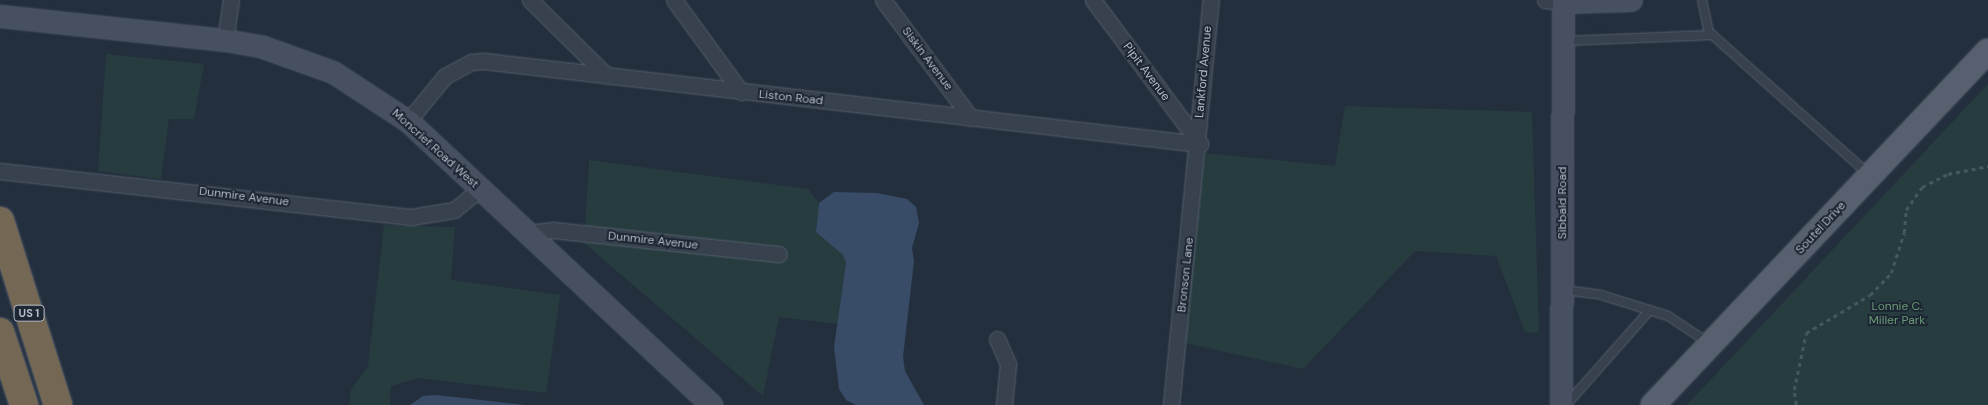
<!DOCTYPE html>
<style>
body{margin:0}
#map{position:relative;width:1988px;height:405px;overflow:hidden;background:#242f3e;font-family:"DM Sans",sans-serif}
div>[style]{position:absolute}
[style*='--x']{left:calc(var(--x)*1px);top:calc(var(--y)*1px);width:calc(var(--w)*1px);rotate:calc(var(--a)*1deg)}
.green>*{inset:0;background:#263c3f}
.water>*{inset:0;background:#394c67}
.path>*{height:2.5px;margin-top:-1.25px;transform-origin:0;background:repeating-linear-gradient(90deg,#44595c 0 4px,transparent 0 8px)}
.roads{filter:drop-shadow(0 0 1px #565f6c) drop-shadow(0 0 1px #565f6c)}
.lane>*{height:8px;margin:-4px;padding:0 4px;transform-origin:4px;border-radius:4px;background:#38414e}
.street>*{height:15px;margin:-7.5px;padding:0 7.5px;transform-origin:7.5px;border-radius:7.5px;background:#38414e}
.secondary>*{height:21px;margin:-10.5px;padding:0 10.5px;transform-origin:10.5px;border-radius:10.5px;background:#465061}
.primary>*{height:24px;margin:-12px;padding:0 12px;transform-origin:12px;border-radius:12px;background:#56606e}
.highway>*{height:28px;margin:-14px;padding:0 14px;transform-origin:14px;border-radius:14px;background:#746855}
span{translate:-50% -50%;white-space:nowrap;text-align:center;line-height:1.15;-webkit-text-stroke:4px #1d2633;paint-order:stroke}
.shield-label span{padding:1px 4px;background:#1d2633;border:1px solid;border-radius:4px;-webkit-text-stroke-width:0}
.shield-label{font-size:11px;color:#b4bcc9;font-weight:700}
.street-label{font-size:12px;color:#b4bcc9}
.park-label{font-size:12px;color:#6b9a76}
</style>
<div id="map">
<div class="green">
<i style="clip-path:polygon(106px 54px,204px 64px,194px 119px,169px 119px,161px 179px,98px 171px)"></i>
<i style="clip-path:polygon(1988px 84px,1988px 405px,1687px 405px)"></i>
<i style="clip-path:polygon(1345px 106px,1532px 112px,1539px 333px,1525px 332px,1496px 256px,1415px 251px,1303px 369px,1185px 343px,1205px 153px,1335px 166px)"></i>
<i style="clip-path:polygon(589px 160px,808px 189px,819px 203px,816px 232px,843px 255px,846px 263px,838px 324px,779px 317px,763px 396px,584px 243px)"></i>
<i style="clip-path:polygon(384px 225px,455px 227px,451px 280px,560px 295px,546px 393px,418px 378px,391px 386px,390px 405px,349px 405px,351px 390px,368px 366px)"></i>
</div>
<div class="water">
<i style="clip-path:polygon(834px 192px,877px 193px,907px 199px,916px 207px,919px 223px,912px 248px,914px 261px,903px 357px,905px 371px,924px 405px,856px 405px,846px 400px,839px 389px,834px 347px,846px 263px,843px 255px,816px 232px,819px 203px)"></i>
<i style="clip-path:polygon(436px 395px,525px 405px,410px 405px,423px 396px)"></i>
</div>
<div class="path">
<i style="--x:1796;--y:405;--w:15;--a:-98"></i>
<i style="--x:1794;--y:390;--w:58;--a:-78.1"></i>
<i style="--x:1806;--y:333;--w:74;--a:-30.7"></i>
<i style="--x:1870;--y:295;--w:30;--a:-46"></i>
<i style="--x:1891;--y:273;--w:42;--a:-72"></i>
<i style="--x:1904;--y:233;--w:23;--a:-85"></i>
<i style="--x:1906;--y:210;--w:28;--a:-55"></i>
<i style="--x:1922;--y:187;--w:29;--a:-27"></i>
<i style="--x:1948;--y:174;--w:41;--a:-11.3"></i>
</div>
<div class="roads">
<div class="lane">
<i style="--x:1702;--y:0;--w:33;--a:78"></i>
<i style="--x:1709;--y:32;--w:212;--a:41.7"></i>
<i style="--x:1564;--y:41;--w:149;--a:-2.3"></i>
<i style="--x:1563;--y:290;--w:38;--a:7"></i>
<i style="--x:1601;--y:295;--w:70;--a:17.4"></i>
<i style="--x:1668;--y:316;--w:49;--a:33.4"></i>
<i style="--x:1566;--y:405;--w:127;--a:-48.5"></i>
</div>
<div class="street">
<i style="--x:530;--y:0;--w:108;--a:44.6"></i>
<i style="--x:674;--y:0;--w:114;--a:53.9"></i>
<i style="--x:883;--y:0;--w:147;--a:53.3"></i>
<i style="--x:1093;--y:0;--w:179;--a:53.4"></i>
<i style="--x:1545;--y:0;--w:18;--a:6"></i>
<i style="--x:225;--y:40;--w:40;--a:-81.5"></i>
<i style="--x:408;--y:121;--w:58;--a:-50.6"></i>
<i style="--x:445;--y:76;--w:30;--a:-28"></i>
<i style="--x:471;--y:62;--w:13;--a:-4"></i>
<i style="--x:484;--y:61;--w:721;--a:6.61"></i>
<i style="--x:0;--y:171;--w:414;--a:6.4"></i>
<i style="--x:411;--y:217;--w:44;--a:-9.2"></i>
<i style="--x:454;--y:210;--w:33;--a:-39"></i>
<i style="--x:527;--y:233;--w:26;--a:-7"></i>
<i style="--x:553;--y:230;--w:227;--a:6.1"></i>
<i style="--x:997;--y:339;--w:27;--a:66"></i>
<i style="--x:1008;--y:364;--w:41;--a:95.6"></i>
<i style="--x:1171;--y:405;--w:407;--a:-84.4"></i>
</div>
<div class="secondary">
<i style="--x:1563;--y:2;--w:68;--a:-1.7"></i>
<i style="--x:0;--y:16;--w:226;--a:6.1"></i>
<i style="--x:225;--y:40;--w:39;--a:10"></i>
<i style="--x:263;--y:47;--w:74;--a:19.7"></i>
<i style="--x:333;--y:72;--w:90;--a:33.2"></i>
<i style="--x:408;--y:121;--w:416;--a:43.1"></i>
<i style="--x:1561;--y:405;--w:405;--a:-89.7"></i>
</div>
<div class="primary">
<i style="--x:1653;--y:405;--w:487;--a:-46.6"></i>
</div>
<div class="highway">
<i style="--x:0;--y:221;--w:193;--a:72.5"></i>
<i style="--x:0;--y:332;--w:77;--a:71.8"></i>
</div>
</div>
<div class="shield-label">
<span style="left:29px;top:313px">US 1</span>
</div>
<div class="street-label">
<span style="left:927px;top:59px;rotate:53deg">Siskin Avenue</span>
<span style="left:1146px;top:72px;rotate:53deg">Pipit Avenue</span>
<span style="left:1204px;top:72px;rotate:-85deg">Lankford Avenue</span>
<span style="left:791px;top:98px;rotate:6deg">Liston Road</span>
<span style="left:435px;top:149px;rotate:42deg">Moncrief Road West</span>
<span style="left:244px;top:197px;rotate:7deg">Dunmire Avenue</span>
<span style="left:1563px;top:203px;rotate:-90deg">Sibbald Road</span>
<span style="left:1821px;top:228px;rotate:-47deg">Soutel Drive</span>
<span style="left:653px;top:241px;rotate:6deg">Dunmire Avenue</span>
<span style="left:1186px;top:275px;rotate:-84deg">Bronson Lane</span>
</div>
<div class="park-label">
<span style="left:1897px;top:314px">Lonnie C.<br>Miller Park</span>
</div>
</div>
